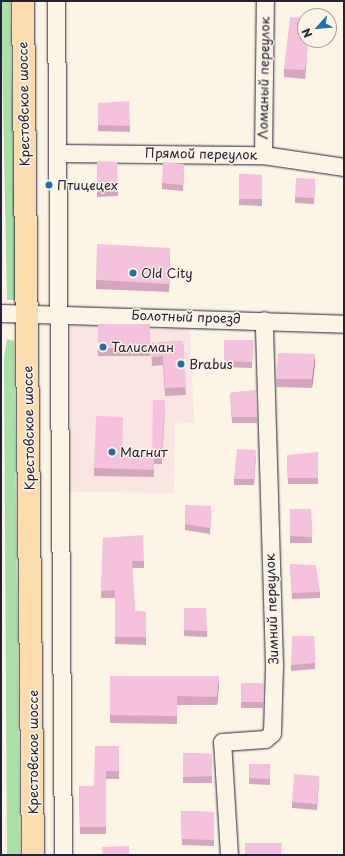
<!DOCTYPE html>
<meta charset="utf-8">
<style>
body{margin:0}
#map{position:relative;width:345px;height:856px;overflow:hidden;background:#fcf5e5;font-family:"Playpen Sans",sans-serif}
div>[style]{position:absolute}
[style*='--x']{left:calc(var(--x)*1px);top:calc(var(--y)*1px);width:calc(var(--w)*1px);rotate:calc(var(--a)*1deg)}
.built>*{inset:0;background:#fae5e2}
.green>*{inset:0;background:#a7e1a6}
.roads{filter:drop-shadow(0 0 1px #22223b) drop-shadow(0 0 1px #22223b)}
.minor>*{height:17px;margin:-8.5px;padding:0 8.5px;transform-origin:8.5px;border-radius:8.5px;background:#fcf5e5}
.major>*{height:22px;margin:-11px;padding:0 11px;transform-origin:11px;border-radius:11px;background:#fcdcac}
.wall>*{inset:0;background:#d4a6bd}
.shaded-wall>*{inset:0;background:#ac879a}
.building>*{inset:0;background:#f6c1dc}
.dots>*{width:11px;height:11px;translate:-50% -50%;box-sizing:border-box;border:2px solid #fcf5e5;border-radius:50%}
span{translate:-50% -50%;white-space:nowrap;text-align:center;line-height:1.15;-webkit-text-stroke:3px #fcf5e5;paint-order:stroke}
.street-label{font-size:13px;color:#22223b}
.poi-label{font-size:13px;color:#22223b}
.left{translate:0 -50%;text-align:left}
.frame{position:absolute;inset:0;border:2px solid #22223b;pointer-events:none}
.north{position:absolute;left:297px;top:8px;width:40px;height:40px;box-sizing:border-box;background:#fcf5e5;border:1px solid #a5a1a1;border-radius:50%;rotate:243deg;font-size:11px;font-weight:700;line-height:16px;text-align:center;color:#22223b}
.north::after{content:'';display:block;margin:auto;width:14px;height:18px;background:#1f6fb2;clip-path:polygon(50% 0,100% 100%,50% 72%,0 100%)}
</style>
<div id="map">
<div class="built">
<i style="clip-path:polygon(70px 326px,190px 328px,194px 422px,175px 424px,174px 493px,69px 492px)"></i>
</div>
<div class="green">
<i style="clip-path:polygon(1px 1px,10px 1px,16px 300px,7px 300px)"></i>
<i style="clip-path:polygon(7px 339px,14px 341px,20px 855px,7px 855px,4px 358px)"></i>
</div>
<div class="roads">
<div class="minor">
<i style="--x:56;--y:1;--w:854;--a:89.53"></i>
<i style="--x:58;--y:153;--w:205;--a:0.6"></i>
<i style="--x:263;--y:155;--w:82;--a:8.4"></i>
<i style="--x:263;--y:155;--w:154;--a:-89.3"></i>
<i style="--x:1;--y:313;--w:343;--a:1.8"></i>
<i style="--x:229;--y:855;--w:113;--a:-93.5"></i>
<i style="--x:222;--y:742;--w:43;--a:-4"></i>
<i style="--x:265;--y:739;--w:9;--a:-41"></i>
<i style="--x:272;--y:733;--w:68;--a:-88.3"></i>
<i style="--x:274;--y:665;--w:345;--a:-91.7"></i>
</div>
<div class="major">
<i style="--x:23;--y:1;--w:854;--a:89.33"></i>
</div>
</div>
<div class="wall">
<i style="clip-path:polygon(305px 18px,305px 79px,284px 77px,284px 69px)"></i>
<i style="clip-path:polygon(98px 103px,130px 126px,130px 132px,98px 131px)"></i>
<i style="clip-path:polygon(97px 161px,118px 190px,118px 196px,97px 197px)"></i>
<i style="clip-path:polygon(184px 170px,183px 191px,162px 189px,162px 183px)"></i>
<i style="clip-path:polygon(239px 174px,262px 175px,262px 206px,239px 205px)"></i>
<i style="clip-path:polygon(315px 185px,314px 204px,295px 203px,295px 197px)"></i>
<i style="clip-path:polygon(170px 257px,169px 292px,96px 289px,96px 280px)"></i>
<i style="clip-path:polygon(98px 324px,150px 324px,150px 356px,98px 356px)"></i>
<i style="clip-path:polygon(224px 340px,253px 340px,252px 368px,224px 367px)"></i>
<i style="clip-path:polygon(183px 341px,186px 395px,165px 396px,163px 365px,152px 366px,151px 343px)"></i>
<i style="clip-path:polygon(315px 363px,312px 388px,276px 387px,276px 379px)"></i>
<i style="clip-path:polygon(256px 390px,257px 423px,232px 423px,230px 393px)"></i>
<i style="clip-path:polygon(165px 408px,162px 464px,154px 464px,154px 477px,94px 476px,94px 468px,152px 456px)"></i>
<i style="clip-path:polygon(318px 452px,318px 484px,288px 484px,287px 461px)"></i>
<i style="clip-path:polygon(256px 456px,254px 485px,234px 485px,234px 479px)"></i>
<i style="clip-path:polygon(185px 505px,211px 512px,210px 534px,185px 530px)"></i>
<i style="clip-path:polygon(290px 509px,311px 509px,312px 543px,290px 543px)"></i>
<i style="clip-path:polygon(103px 538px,144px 561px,144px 568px,132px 568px,135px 611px,146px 612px,146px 645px,115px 644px,115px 598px,101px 598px)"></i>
<i style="clip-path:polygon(290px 564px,320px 592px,320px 598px,292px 599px)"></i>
<i style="clip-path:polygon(184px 608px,207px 631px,207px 637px,184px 636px)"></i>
<i style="clip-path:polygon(314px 636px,315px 669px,291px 671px,291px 665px)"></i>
<i style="clip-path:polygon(110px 676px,219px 684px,217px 705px,177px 705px,177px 724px,110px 723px)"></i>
<i style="clip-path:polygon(241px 683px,263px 683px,263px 708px,241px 708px)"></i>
<i style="clip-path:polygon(119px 746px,119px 779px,106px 779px,106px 834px,80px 834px,79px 786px,94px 786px)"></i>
<i style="clip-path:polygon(183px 753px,212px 754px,212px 783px,183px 783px)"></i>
<i style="clip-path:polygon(249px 764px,270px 764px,270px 785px,249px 784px)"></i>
<i style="clip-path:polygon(319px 782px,317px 810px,292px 808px,292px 802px)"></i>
<i style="clip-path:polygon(181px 811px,214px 812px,214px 846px,182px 845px)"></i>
</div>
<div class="shaded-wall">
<i style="clip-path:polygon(308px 40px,305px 79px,305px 70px)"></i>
<i style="clip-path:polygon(170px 248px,170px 257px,169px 292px,169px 284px)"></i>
<i style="clip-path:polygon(315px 354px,315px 363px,312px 388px,312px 379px)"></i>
<i style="clip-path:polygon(219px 676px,219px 684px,217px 705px,217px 697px)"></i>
</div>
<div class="building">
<i style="clip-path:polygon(290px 17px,305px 18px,305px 40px,308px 40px,305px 70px,284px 69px)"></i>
<i style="clip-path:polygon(129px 101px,130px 126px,98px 125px,98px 103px)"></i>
<i style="clip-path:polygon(97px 161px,117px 162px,118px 190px,97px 191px)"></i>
<i style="clip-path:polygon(163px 162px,184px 164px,183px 185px,162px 183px)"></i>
<i style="clip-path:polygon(239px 174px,262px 175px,262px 199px,239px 199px)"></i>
<i style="clip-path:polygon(296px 178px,315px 179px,314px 198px,295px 197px)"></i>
<i style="clip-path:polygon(97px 244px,170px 248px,169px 284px,96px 280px)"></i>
<i style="clip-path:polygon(98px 324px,150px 324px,150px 348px,98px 348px)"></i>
<i style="clip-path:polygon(224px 340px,253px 340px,252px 362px,224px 361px)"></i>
<i style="clip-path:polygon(183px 341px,186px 387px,165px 388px,163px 356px,152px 357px,151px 343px)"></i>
<i style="clip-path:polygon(278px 353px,315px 354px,312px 379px,276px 379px)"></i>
<i style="clip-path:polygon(256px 390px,257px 417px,232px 417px,230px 393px)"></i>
<i style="clip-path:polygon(153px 400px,165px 400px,162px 456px,154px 456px,154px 470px,94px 468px,96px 416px,123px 417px,122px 456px,152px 456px)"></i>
<i style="clip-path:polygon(237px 449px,256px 450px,254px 479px,234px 479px)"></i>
<i style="clip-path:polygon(318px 452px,318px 478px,288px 478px,287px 455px)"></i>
<i style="clip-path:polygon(185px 505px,211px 506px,210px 528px,185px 524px)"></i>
<i style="clip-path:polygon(290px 509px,311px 509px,312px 537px,290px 536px)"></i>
<i style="clip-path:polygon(143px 535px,144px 561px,132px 561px,135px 611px,146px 612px,146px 637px,115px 637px,115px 590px,101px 591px,103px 538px)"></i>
<i style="clip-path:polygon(290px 564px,316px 565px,320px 592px,292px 593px)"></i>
<i style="clip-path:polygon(184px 608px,206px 608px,207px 631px,184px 630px)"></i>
<i style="clip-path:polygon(292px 636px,314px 636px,315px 663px,291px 665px)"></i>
<i style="clip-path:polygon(110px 676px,219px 676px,217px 697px,177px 696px,177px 716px,110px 715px)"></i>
<i style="clip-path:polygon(241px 683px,263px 683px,263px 702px,241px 702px)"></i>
<i style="clip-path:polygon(95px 746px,119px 746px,119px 771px,106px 771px,106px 827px,80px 827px,79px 786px,94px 786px)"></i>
<i style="clip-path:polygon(183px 753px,212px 754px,212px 776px,183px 777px)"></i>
<i style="clip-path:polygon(249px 764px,270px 764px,270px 779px,249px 778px)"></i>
<i style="clip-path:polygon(294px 774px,319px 776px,317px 804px,292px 802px)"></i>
<i style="clip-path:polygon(181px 811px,214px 812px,214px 840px,182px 839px)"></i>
<i style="clip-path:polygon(245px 843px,282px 843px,281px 855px,245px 855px)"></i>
<i style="clip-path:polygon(129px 846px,129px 855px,103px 855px,102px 847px)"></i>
</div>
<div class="dots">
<i style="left:49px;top:185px;background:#1f6fb2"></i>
<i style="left:133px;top:273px;background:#1f6fb2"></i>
<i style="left:103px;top:347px;background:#1f6fb2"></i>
<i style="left:181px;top:364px;background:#1f6fb2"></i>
<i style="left:112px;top:452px;background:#1f6fb2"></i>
</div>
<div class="street-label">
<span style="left:264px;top:78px;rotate:-89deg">Ломаный переулок</span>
<span style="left:24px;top:104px;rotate:-91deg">Крестовское шоссе</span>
<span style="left:201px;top:154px;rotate:1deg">Прямой переулок</span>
<span style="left:186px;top:317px;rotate:2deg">Болотный проезд</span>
<span style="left:29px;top:428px;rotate:-91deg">Крестовское шоссе</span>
<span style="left:272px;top:609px;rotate:-92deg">Зимний переулок</span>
<span style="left:33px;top:752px;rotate:-90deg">Крестовское шоссе</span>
</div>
<div class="poi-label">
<span class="left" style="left:57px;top:185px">Птицецех</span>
<span class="left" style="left:141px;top:273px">Old City</span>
<span class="left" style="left:111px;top:347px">Талисман</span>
<span class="left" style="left:189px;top:364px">Brabus</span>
<span class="left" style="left:120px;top:452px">Магнит</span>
</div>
<div class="frame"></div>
<div class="north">N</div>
</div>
